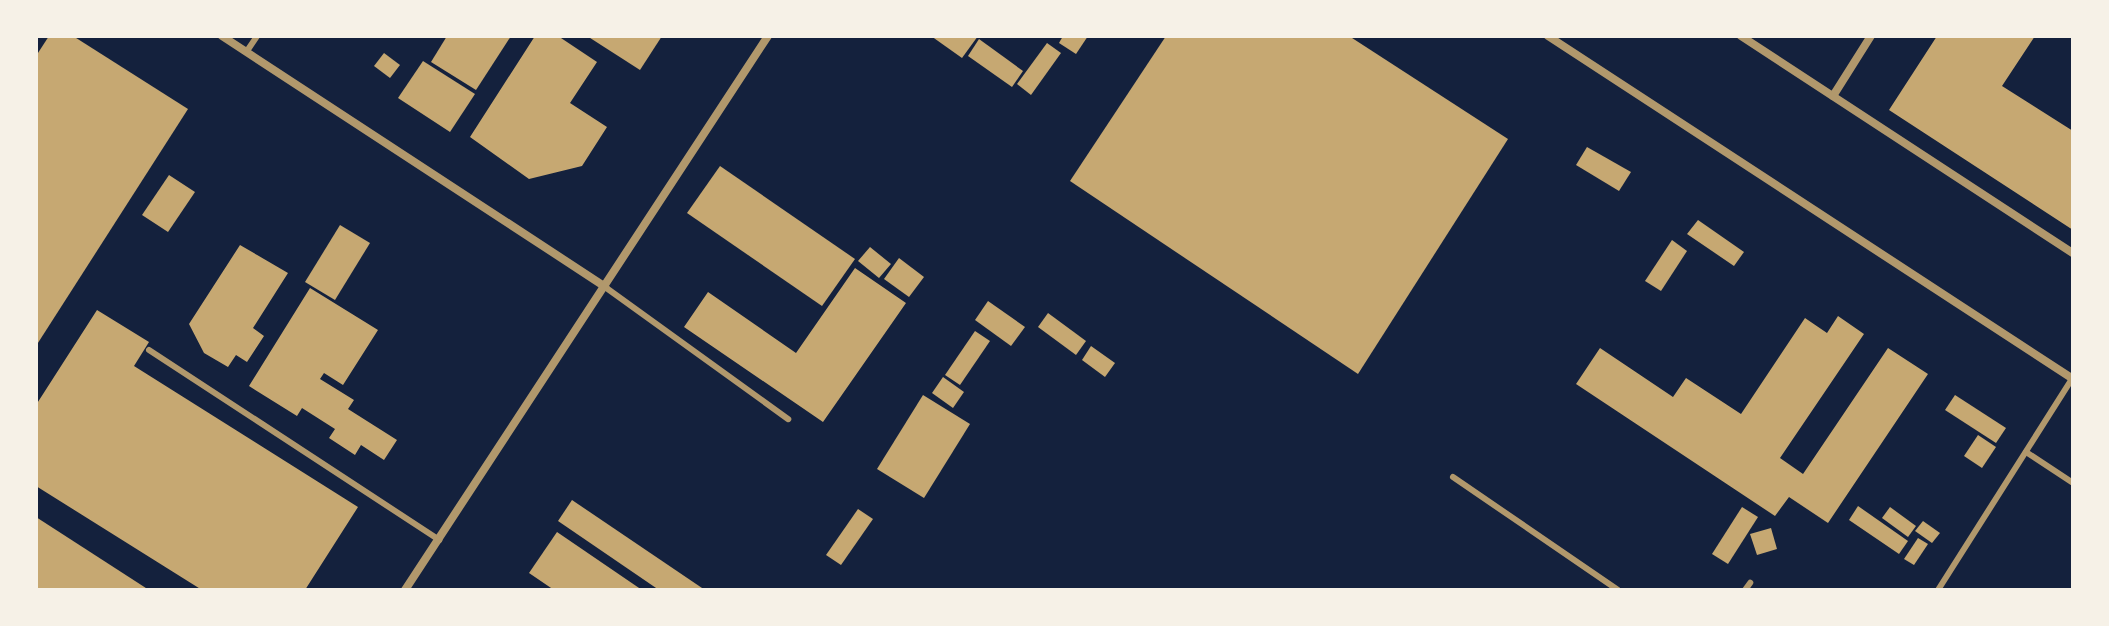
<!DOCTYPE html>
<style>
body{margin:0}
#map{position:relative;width:2109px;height:626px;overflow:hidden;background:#14213d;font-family:Commissioner,sans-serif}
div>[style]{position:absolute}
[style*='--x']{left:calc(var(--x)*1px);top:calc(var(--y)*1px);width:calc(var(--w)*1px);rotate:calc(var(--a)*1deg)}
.building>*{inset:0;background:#c6a872}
.service>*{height:6px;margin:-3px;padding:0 3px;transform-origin:3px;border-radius:3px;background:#b1986c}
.minor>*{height:8px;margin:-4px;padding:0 4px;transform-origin:4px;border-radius:4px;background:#b1986c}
span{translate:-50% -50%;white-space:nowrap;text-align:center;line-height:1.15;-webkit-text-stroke:6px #f6f1e7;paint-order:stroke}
.frame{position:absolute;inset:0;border:38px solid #f6f1e7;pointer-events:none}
</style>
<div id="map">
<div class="building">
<i style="clip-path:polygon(49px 36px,73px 36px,188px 109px,36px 346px,36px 56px)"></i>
<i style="clip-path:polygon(447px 36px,511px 36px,476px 90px,431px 62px)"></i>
<i style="clip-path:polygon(535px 36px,558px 36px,597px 62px,570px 103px,607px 127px,582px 166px,529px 179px,470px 137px)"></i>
<i style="clip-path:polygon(587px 36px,662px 36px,640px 70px)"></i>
<i style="clip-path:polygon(931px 36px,978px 36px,962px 58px)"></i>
<i style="clip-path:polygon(1063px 36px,1088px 36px,1076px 54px,1059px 43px)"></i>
<i style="clip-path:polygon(1166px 36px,1349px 36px,1508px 139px,1358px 374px,1070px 181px)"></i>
<i style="clip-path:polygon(1937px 36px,2035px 36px,2002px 86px,2073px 131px,2073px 230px,1889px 110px)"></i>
<i style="clip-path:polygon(979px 39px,1023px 71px,1012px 87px,968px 56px)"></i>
<i style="clip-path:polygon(1047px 43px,1061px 53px,1031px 95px,1017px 84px)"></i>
<i style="clip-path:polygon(384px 53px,400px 65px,390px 78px,374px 66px)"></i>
<i style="clip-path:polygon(423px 61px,475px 94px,450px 132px,398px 98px)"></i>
<i style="clip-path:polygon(1587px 147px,1631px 172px,1619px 191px,1576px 165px)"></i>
<i style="clip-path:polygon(720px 166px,855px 259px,822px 306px,687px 213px)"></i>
<i style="clip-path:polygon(169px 175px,195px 192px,168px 232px,142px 215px)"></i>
<i style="clip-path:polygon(1698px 220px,1744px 252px,1734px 266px,1687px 234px)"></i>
<i style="clip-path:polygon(340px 225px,370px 243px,335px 300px,305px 282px)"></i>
<i style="clip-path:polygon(1672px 240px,1687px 251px,1661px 291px,1645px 281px)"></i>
<i style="clip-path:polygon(240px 245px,288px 273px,253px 328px,264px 336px,247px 362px,236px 355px,228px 367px,204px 353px,189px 324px)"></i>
<i style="clip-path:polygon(870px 247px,891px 264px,879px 278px,858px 261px)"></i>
<i style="clip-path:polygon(899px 258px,924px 277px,909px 297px,884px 279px)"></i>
<i style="clip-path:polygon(855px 268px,906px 303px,823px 422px,684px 327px,708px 292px,796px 353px)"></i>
<i style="clip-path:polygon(310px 288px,378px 330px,343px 385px,324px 373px,320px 379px,354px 400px,348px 409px,397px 440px,384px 460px,361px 445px,355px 455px,329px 438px,335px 429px,302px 408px,297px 416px,249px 386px)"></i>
<i style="clip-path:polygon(988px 301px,1025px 327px,1011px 346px,975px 320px)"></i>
<i style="clip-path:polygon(97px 310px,149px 342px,134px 366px,358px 507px,305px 590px,202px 590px,36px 486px,36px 405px)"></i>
<i style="clip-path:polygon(1048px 313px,1086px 341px,1076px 355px,1038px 327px)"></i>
<i style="clip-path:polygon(1838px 316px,1864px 334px,1780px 458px,1803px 474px,1888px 348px,1928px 374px,1828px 523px,1789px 497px,1775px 516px,1576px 384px,1600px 348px,1673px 397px,1686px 378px,1741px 414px,1805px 318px,1827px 333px)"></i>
<i style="clip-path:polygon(975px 331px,990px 341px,960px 385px,945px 375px)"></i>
<i style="clip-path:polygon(1091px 346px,1115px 363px,1105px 377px,1082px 360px)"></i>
<i style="clip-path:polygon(943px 377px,964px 392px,953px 408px,932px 393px)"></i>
<i style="clip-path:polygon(923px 395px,970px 424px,924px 498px,877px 469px)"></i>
<i style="clip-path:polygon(1955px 395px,2006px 428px,1996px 443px,1945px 410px)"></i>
<i style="clip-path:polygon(1978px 435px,1996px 447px,1982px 468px,1964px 456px)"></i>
<i style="clip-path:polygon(572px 500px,705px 590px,659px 590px,558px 521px)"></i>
<i style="clip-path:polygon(1858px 506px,1908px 541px,1899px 554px,1849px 520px)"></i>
<i style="clip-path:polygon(1742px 507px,1758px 517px,1728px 564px,1712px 554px)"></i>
<i style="clip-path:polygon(1890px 507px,1916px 526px,1908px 537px,1882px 518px)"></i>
<i style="clip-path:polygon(858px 509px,873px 519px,841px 565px,826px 555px)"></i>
<i style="clip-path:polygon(36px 517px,149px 590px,36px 590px)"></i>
<i style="clip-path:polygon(1923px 521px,1940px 533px,1932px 543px,1915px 531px)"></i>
<i style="clip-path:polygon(1771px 528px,1777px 549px,1757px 555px,1750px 534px)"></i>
<i style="clip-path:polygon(557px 532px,642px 590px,554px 590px,529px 573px)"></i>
<i style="clip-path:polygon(1918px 538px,1928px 544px,1914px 565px,1904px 559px)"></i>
</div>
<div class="service">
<i style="--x:247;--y:51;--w:18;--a:-56"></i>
<i style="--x:605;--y:287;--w:226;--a:35.8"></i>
<i style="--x:149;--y:350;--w:347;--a:33.2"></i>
<i style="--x:2026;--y:452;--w:56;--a:33.4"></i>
<i style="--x:1453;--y:477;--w:200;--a:34.4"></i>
<i style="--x:1745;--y:590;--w:9;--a:-54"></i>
<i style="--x:1938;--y:590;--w:250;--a:-57.6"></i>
</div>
<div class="minor">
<i style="--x:222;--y:36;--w:458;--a:33.2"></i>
<i style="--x:1548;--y:36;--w:627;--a:33.16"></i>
<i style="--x:1741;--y:36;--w:397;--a:33.2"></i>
<i style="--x:1833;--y:96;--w:71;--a:-57.7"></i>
<i style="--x:405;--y:590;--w:662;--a:-56.77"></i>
</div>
<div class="frame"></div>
</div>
